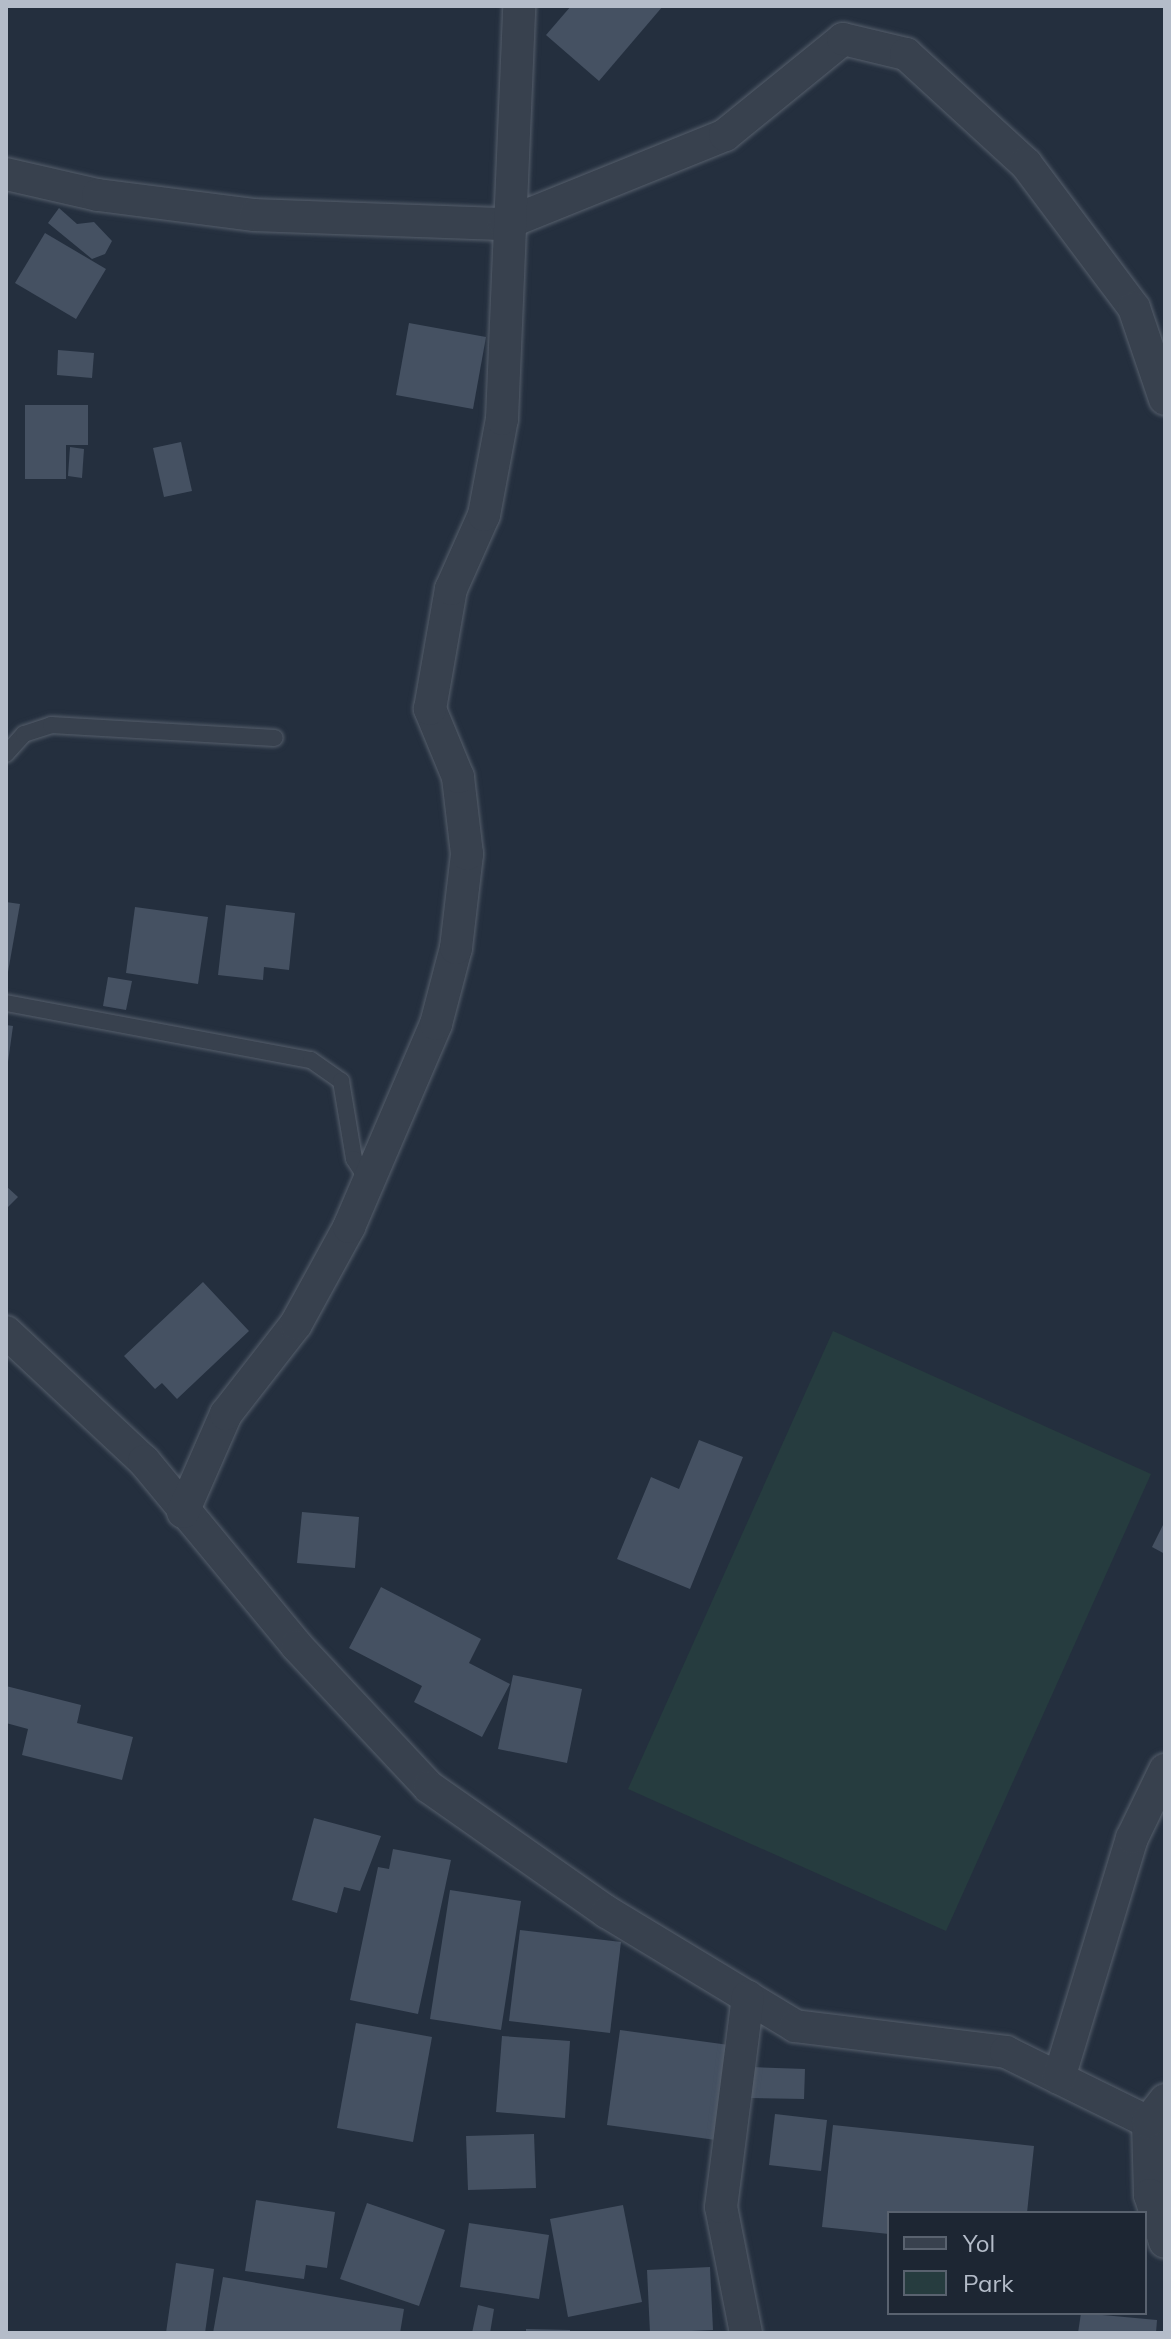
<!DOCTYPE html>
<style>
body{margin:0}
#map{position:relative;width:1171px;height:2339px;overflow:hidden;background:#242f3e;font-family:Mulish,sans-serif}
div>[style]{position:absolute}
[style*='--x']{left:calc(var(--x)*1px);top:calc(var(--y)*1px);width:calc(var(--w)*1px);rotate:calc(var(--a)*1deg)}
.green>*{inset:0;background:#263c3f}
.building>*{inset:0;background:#455162}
.roads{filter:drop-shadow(0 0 2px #565f6c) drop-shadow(0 0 2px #565f6c)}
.lane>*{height:16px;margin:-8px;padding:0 8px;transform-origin:8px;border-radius:8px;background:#38414e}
.street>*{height:32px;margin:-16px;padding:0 16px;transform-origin:16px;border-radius:16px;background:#38414e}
span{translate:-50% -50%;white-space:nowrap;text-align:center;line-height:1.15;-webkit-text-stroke:6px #1d2633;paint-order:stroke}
.frame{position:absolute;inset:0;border:8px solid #b4bcc9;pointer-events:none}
.legend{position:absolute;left:887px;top:2211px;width:260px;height:104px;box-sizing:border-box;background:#1d2633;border:2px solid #59626f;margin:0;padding:10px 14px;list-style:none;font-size:24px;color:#b4bcc9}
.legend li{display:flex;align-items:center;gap:16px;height:40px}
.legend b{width:40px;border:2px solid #59626f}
</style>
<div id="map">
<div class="green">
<i style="clip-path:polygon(833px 1331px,1151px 1474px,946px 1931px,628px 1789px)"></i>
</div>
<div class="building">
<i style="clip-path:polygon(571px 6px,663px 6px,599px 81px,546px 35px)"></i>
<i style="clip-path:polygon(59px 208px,77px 224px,94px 222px,112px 241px,105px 254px,92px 259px,48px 223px)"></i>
<i style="clip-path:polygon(45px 233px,106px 269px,76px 319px,15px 283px)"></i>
<i style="clip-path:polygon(409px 323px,486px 337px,473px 409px,396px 395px)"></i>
<i style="clip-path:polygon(58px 350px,94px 353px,92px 378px,57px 375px)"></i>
<i style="clip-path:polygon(25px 405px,88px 405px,88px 445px,66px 445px,66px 479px,25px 479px)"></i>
<i style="clip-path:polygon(181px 442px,192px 491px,164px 497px,153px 448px)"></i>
<i style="clip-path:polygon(70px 447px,84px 449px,82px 478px,68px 476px)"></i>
<i style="clip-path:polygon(6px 902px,20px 904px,8px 972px,6px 972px)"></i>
<i style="clip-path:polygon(226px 905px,295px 913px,289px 970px,264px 967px,263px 980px,218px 975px)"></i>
<i style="clip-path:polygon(135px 907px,208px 917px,198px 984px,126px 973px)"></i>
<i style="clip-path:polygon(108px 977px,132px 981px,126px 1010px,103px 1006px)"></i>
<i style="clip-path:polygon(6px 1025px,13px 1026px,8px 1062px,6px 1062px)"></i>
<i style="clip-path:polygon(6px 1186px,18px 1197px,6px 1209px)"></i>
<i style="clip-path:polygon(203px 1282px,249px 1331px,177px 1399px,162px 1383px,155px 1389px,124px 1356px)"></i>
<i style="clip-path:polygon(699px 1440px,743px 1457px,690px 1589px,617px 1559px,651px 1477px,679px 1489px)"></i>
<i style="clip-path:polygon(302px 1512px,359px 1517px,355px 1568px,297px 1563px)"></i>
<i style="clip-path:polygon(1165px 1521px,1165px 1554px,1152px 1547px)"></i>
<i style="clip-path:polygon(381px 1587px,481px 1639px,469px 1663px,510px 1684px,482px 1737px,414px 1702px,422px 1686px,349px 1648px)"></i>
<i style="clip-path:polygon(513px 1675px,582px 1689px,567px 1763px,498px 1749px)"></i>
<i style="clip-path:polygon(6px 1686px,81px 1705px,77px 1723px,133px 1737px,122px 1780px,22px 1755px,28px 1729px,6px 1723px)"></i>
<i style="clip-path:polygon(314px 1818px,381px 1836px,360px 1891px,344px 1887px,337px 1913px,292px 1900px)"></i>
<i style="clip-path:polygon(393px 1849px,451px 1860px,418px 2014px,350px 2000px,378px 1867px,389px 1869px)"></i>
<i style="clip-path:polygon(450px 1890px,521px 1901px,501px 2030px,430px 2019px)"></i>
<i style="clip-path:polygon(520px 1930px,621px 1942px,610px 2033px,509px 2021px)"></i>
<i style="clip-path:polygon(356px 2023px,432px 2037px,413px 2142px,337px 2128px)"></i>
<i style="clip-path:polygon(620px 2030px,736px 2046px,723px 2141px,607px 2125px)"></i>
<i style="clip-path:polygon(502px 2036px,570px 2041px,565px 2118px,496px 2112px)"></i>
<i style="clip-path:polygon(751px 2067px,805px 2069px,804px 2099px,750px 2098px)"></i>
<i style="clip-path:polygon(775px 2114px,827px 2120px,821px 2171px,769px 2165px)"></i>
<i style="clip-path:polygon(833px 2125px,1034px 2146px,1027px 2213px,889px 2213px,889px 2234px,822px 2227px)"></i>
<i style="clip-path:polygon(534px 2134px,536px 2188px,468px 2190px,466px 2136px)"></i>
<i style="clip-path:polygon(256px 2200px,335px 2212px,327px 2268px,306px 2265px,304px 2279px,245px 2271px)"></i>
<i style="clip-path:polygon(367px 2203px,445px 2230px,419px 2306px,340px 2279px)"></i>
<i style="clip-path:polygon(623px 2205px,642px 2302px,568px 2317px,550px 2219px)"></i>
<i style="clip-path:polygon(469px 2223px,549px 2235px,539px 2299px,460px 2287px)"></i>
<i style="clip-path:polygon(176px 2263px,214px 2269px,205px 2333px,166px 2333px)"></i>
<i style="clip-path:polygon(710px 2267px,713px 2330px,650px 2333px,647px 2270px)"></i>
<i style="clip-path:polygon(223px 2277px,404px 2309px,400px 2333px,213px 2333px)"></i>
<i style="clip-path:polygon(478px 2305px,494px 2309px,490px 2333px,472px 2333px)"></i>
<i style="clip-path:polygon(1081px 2313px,1157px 2320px,1156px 2333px,1078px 2333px)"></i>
<i style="clip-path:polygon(526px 2329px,570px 2330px,570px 2333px,526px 2333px)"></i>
</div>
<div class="roads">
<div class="lane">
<i style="--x:6;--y:754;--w:27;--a:-48"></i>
<i style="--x:24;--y:734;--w:28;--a:-18"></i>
<i style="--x:51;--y:725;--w:224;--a:3.3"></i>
<i style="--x:6;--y:1003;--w:310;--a:10.6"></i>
<i style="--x:311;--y:1060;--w:37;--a:35"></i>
<i style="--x:341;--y:1081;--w:79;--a:80.5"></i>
<i style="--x:354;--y:1159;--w:27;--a:57"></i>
</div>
<div class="street">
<i style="--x:6;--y:174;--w:94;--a:12.9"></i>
<i style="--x:98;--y:195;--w:158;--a:7.3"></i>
<i style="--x:255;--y:215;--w:250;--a:2.1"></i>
<i style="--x:505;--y:224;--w:237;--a:-22"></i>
<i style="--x:725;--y:135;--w:152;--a:-39.1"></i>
<i style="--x:843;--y:39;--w:65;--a:13.4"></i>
<i style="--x:906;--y:54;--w:163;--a:42.5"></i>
<i style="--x:1026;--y:164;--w:180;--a:53.1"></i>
<i style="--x:1134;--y:308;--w:96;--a:71.2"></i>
<i style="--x:6;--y:1332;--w:189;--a:43.1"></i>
<i style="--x:144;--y:1461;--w:240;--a:50.4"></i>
<i style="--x:297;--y:1646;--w:193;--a:46.9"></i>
<i style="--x:429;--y:1787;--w:218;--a:35.1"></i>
<i style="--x:607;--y:1912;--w:220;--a:31.2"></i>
<i style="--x:795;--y:2026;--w:213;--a:7"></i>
<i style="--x:1006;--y:2052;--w:158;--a:26.2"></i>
<i style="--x:1148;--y:2122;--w:73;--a:88.4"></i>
<i style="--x:1150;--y:2195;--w:49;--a:72.3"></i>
<i style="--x:183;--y:1512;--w:107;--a:-66.3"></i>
<i style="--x:226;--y:1414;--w:114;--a:-52.1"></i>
<i style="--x:296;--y:1324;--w:111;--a:-61.3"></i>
<i style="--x:349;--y:1227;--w:221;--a:-66.8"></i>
<i style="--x:436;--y:1024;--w:79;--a:-75.3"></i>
<i style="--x:456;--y:948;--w:95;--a:-83.3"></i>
<i style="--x:467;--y:854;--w:78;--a:-96.7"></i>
<i style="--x:458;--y:777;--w:74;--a:-112.4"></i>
<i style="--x:430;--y:709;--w:122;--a:-80.1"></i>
<i style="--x:451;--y:589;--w:81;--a:-66"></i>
<i style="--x:484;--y:515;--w:98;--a:-79.4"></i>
<i style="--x:502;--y:419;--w:413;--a:-87.6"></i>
<i style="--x:1059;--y:2078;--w:251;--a:-73.1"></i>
<i style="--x:1132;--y:1838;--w:76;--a:-64.1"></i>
<i style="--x:1148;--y:2122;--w:28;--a:-52"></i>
<i style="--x:746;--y:2333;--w:128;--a:-101.2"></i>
<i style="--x:721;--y:2207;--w:212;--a:-82.7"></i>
</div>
</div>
<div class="frame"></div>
<ul class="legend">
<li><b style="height:10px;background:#38414e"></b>Yol</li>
<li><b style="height:22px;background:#263c3f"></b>Park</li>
</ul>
</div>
